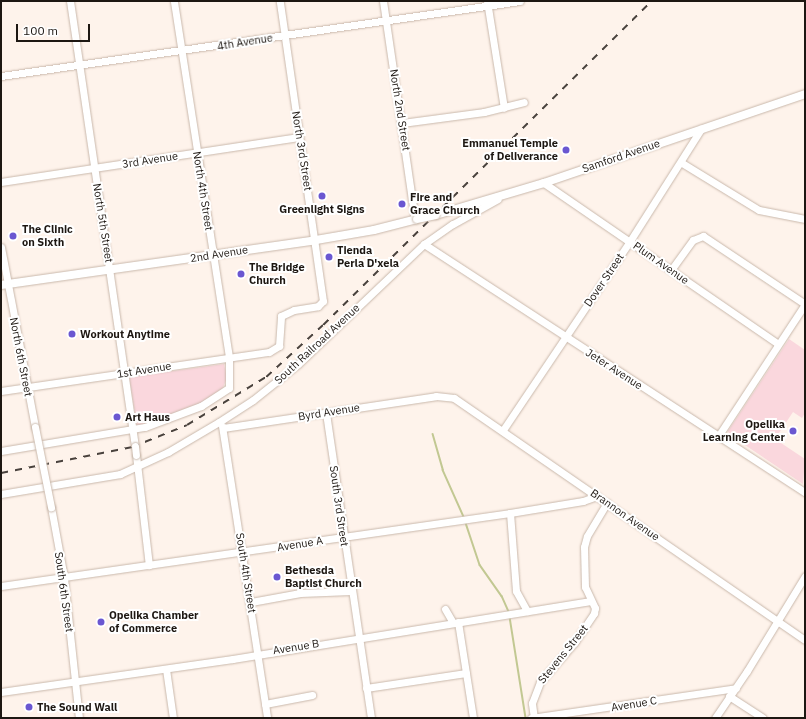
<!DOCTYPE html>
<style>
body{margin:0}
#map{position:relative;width:806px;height:719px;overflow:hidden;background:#fef3eb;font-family:"IBM Plex Sans",sans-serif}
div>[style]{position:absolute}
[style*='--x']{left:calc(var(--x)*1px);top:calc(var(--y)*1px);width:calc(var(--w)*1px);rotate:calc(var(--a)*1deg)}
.green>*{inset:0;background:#fad7dd}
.stream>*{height:1.5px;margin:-0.75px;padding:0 0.75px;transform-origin:0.75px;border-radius:0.75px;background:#c2c892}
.roads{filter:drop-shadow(0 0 1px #c9b8ab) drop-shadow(0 0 1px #c9b8ab)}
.minor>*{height:7px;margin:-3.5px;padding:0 3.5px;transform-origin:3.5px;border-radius:3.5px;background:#fff}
.major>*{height:8px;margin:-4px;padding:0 4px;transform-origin:4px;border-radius:4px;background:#fff}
.rail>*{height:1.5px;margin-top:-0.75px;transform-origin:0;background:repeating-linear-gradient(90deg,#49423d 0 7px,transparent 0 14px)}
.bridges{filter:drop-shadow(0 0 1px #c9b8ab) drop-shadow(0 0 1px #c9b8ab)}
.minor-bridge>*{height:7px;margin:-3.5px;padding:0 3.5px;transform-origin:3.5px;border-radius:3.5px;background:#fff}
.major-bridge>*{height:8px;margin:-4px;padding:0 4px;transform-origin:4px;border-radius:4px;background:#fff}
.dots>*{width:11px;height:11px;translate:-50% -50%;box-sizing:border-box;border:2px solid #fff;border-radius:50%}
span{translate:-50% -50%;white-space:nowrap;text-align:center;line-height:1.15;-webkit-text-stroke:4px #fff;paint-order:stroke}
.street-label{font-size:11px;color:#1d1712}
.poi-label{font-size:11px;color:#1d1712;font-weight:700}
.right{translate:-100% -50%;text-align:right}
.left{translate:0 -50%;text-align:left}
.frame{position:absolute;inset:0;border:2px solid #1d1712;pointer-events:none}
.scale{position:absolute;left:16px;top:24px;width:74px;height:18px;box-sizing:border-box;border:2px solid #1d1712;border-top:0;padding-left:5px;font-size:12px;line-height:14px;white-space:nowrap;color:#1d1712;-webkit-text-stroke:3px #fff;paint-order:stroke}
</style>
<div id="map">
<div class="green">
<i style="clip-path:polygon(789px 339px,805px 350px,805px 413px,802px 418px,793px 412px,775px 439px,805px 459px,803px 484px,730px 435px,728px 431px)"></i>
<i style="clip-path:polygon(224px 364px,227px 378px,222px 390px,206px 402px,137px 426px,129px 377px)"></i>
</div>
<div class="stream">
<i style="--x:433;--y:434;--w:37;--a:74"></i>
<i style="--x:443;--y:470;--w:51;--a:65.9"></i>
<i style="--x:466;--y:523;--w:44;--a:71.6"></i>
<i style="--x:480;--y:565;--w:38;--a:55"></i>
<i style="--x:502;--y:596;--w:17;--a:66"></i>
<i style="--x:510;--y:617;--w:102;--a:81"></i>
</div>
<div class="roads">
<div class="minor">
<i style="--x:70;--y:1;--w:450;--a:81.7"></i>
<i style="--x:383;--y:1;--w:221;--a:81.7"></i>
<i style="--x:487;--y:1;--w:108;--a:81"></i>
<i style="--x:1;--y:76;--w:524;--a:-8.22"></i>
<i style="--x:402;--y:123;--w:83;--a:-7.6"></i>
<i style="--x:484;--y:112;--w:41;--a:-14"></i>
<i style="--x:682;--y:163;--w:90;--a:31.4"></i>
<i style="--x:759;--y:210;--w:47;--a:11.1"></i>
<i style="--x:1;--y:182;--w:301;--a:-8.6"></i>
<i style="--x:544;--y:183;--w:284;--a:34.5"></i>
<i style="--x:424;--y:244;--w:455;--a:33.1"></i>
<i style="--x:1;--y:247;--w:183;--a:79.3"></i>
<i style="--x:671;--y:270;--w:37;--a:-54"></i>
<i style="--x:693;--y:240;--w:11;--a:-22"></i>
<i style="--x:703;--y:236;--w:123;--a:33.7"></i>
<i style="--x:1;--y:391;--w:271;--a:-8.3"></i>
<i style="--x:269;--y:352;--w:12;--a:-31"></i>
<i style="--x:279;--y:346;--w:30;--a:-86"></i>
<i style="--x:281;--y:316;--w:14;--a:-25"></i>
<i style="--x:294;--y:310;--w:24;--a:-9"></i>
<i style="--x:318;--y:306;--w:7;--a:-45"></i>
<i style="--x:323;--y:301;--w:303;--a:-98.2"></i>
<i style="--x:326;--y:413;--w:308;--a:81.6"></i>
<i style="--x:222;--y:426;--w:295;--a:81.2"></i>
<i style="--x:223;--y:428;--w:215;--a:-8.5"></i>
<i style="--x:436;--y:396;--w:18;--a:6"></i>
<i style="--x:454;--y:398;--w:426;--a:34.6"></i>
<i style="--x:503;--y:430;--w:228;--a:-56.1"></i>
<i style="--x:630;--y:241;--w:133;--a:-57.6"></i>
<i style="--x:719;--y:435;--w:157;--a:-56.7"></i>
<i style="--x:1;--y:451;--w:146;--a:-9.5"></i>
<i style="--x:145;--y:427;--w:60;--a:-20.6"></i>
<i style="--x:201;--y:406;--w:33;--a:-33"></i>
<i style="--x:229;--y:388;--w:31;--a:-90"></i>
<i style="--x:229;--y:357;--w:360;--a:-98.8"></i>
<i style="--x:136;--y:455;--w:111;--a:83.3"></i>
<i style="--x:1;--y:494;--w:121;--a:-9.5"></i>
<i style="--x:120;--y:474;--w:53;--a:-24.6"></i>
<i style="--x:168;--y:452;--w:59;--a:-30.5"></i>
<i style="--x:219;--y:422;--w:40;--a:-32.9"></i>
<i style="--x:253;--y:400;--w:58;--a:-38.7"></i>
<i style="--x:298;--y:364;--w:174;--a:-43.6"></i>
<i style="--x:424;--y:244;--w:35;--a:-35"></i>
<i style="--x:453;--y:224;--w:51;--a:-29.1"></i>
<i style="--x:51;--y:507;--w:72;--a:79.6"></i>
<i style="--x:64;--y:578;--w:141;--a:83.9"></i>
<i style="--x:510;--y:513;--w:78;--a:85.6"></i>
<i style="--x:516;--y:591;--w:23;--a:61"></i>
<i style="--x:1;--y:586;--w:514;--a:-8.16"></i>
<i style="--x:510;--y:513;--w:74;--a:-9.3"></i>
<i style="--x:583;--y:501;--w:15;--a:-20"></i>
<i style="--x:251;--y:602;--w:50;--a:-10.4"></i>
<i style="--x:300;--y:593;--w:51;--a:-2.2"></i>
<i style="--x:445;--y:609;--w:16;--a:60"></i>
<i style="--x:458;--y:622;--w:97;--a:81.1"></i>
<i style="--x:166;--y:669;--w:49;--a:81.9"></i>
<i style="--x:366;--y:688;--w:101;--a:-8.5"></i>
<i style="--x:1;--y:692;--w:234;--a:-8.1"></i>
<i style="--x:233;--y:659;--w:362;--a:-9.2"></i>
<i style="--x:729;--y:696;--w:40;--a:32.9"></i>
<i style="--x:265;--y:704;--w:48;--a:-10.8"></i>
<i style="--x:531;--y:718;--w:207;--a:-8.3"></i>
<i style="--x:534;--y:718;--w:15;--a:-98"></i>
<i style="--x:532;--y:703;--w:22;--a:-69"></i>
<i style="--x:540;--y:682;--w:52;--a:-48.9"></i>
<i style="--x:574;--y:643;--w:36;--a:-56"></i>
<i style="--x:594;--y:613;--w:5;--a:-79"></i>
<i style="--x:595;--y:608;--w:23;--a:-115"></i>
<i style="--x:585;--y:587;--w:40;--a:-91.4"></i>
<i style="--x:584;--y:547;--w:11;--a:-75"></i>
<i style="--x:587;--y:536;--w:39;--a:-59"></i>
<i style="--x:715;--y:718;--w:57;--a:-55.8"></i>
<i style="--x:747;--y:671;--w:111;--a:-58.6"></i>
</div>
<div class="major">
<i style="--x:436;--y:215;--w:113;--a:-16.5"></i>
<i style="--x:544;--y:183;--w:276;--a:-18.8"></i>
<i style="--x:1;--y:285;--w:318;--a:-8.1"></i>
<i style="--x:316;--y:240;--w:59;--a:-9.8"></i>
<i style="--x:374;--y:230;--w:44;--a:-14.3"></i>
</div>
</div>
<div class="rail">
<i style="--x:1;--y:473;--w:134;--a:-11.2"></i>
<i style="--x:132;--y:447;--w:59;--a:-21.8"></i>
<i style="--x:187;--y:425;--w:92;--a:-31.3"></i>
<i style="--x:266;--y:377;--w:77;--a:-42.4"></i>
<i style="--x:323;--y:325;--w:462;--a:-44.6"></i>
</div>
<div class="bridges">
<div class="minor-bridge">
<i style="--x:35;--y:427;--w:82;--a:78.7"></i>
<i style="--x:135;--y:446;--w:9;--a:84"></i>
</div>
<div class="major-bridge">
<i style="--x:417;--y:219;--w:19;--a:-12"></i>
</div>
</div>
<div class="dots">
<i style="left:566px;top:150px;background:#6a57d1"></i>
<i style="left:322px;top:196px;background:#6a57d1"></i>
<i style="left:402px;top:204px;background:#6a57d1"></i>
<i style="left:13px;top:236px;background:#6a57d1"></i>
<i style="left:329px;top:257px;background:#6a57d1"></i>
<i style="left:241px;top:274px;background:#6a57d1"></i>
<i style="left:72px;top:334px;background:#6a57d1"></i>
<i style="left:117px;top:417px;background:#6a57d1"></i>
<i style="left:793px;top:431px;background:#6a57d1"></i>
<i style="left:277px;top:577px;background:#6a57d1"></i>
<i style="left:101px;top:622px;background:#6a57d1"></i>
<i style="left:29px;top:707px;background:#6a57d1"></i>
</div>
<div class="street-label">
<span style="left:245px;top:42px;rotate:-9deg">4th Avenue</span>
<span style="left:400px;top:110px;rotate:81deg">North 2nd Street</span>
<span style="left:302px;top:151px;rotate:81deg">North 3rd Street</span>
<span style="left:621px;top:156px;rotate:-19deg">Samford Avenue</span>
<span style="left:150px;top:160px;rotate:-9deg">3rd Avenue</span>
<span style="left:203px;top:191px;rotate:81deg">North 4th Street</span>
<span style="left:103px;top:223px;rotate:81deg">North 5th Street</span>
<span style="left:219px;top:254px;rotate:-9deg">2nd Avenue</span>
<span style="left:661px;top:263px;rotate:35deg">Plum Avenue</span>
<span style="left:604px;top:280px;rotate:-56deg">Dover Street</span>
<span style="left:317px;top:344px;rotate:-43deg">South Railroad Avenue</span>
<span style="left:21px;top:357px;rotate:79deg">North 6th Street</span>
<span style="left:614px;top:369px;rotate:33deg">Jeter Avenue</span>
<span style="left:144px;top:370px;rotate:-9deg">1st Avenue</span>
<span style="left:329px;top:412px;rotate:-9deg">Byrd Avenue</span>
<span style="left:339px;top:506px;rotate:82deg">South 3rd Street</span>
<span style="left:625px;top:515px;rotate:35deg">Brannon Avenue</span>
<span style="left:300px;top:544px;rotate:-9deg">Avenue A</span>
<span style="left:246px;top:573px;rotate:81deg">South 4th Street</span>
<span style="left:64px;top:592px;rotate:82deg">South 6th Street</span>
<span style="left:296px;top:647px;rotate:-9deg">Avenue B</span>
<span style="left:563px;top:654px;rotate:-51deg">Stevens Street</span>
<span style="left:634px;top:704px;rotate:-9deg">Avenue C</span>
</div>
<div class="poi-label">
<span class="right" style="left:558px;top:150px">Emmanuel Temple<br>of Deliverance</span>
<span class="left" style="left:410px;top:204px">Fire and<br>Grace Church</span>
<span style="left:322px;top:209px">Greenlight Signs</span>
<span class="left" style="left:22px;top:236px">The Clinic<br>on Sixth</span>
<span class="left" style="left:337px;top:257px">Tienda<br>Perla D'xela</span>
<span class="left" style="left:249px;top:274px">The Bridge<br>Church</span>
<span class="left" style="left:80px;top:334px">Workout Anytime</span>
<span class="left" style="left:125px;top:417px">Art Haus</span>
<span class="right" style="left:785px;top:431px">Opelika<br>Learning Center</span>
<span class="left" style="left:285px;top:577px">Bethesda<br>Baptist Church</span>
<span class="left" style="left:109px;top:622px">Opelika Chamber<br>of Commerce</span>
<span class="left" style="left:37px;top:707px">The Sound Wall</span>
</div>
<div class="frame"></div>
<div class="scale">100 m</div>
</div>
